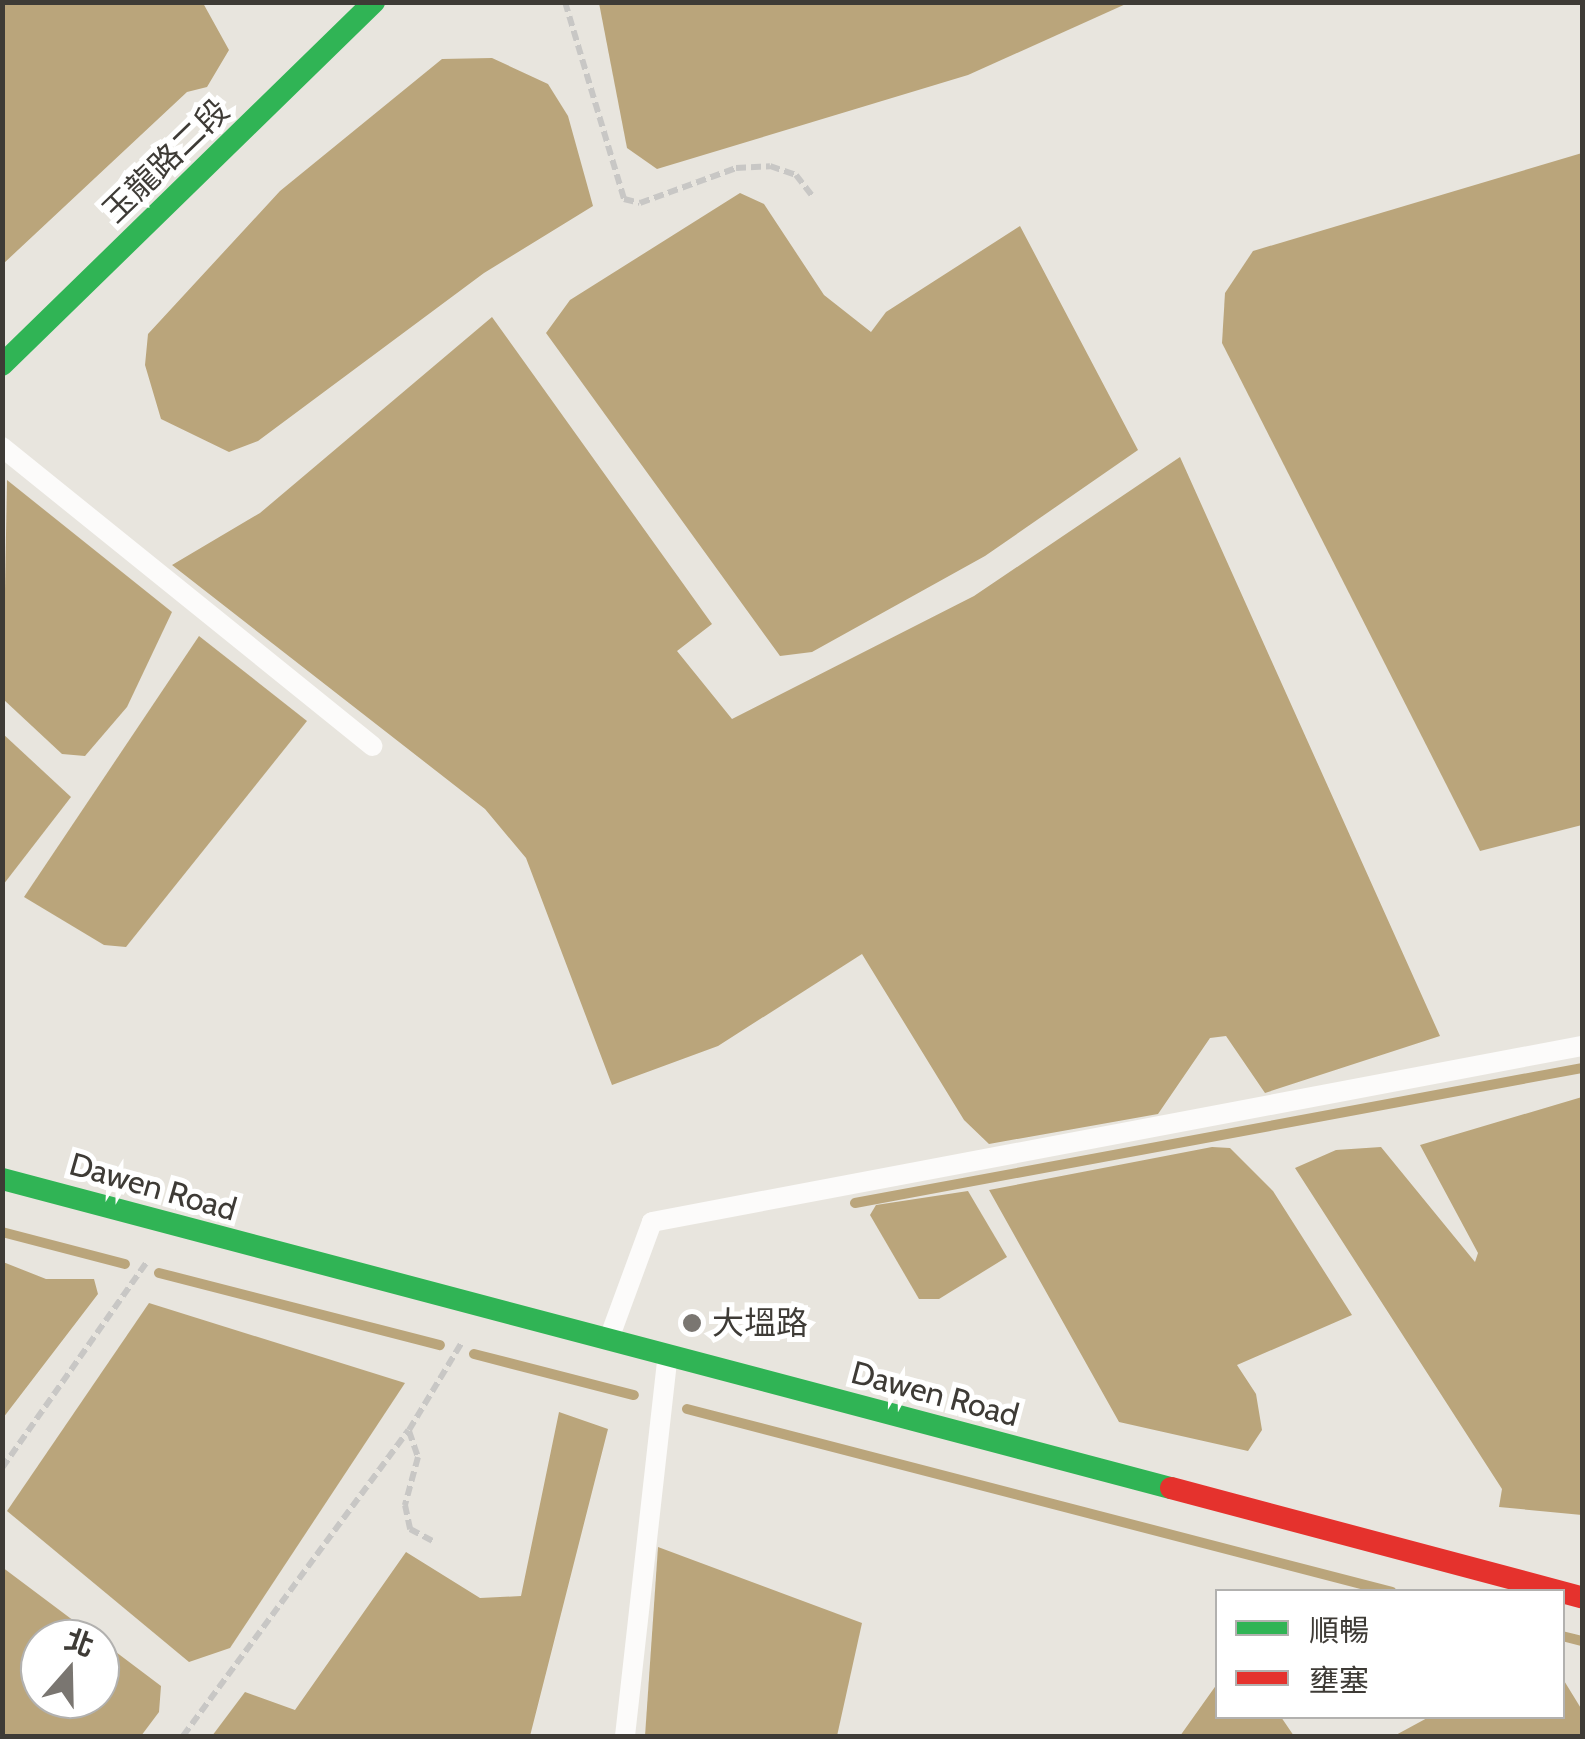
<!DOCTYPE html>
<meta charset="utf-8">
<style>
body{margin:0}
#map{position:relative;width:1585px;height:1739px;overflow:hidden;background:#e8e5de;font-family:Cabin,"Noto Sans TC",sans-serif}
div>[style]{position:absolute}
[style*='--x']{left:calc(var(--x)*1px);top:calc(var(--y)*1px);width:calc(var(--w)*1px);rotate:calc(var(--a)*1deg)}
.water>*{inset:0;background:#baa57b}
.stream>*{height:10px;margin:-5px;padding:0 5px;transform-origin:5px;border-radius:5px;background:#baa57b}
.path>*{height:6px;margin-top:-3px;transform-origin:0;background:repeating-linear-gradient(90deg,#c8c7c5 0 10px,transparent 0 15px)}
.lane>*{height:20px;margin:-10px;padding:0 10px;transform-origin:10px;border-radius:10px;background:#fcfbfa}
.fast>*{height:22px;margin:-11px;padding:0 11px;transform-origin:11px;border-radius:11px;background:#30b455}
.jam>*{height:22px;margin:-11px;padding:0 11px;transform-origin:11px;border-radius:11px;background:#e5322d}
.dots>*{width:28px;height:28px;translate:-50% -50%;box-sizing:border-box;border:5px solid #fff;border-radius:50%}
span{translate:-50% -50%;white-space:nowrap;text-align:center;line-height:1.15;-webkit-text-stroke:10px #fff;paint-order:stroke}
.street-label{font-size:32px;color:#3e3b36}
.poi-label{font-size:32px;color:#3e3b36}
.left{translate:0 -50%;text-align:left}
.frame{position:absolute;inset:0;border:5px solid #3e3b36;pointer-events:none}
.legend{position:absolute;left:1215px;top:1589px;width:350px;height:130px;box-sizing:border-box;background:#fff;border:2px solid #b2b1af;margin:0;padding:12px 18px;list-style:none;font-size:30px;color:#3e3b36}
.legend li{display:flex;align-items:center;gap:20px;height:50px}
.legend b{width:50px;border:2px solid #b2b1af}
.north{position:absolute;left:20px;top:1619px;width:100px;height:100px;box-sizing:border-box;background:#fff;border:2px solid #b2b1af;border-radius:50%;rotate:20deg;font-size:28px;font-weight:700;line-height:40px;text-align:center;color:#3e3b36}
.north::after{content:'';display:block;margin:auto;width:35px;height:45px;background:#7a7671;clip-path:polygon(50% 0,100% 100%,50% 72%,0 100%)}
</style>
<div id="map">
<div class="water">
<i style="clip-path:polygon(3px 2px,203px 3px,229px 50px,207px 87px,187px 92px,3px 264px)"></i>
<i style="clip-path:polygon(599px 3px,599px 2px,1128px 3px,968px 75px,657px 169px,627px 148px)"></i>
<i style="clip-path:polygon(492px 58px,548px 84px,568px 116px,593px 206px,484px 273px,258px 441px,229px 452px,161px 419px,145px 365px,148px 334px,280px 191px,442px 59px)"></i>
<i style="clip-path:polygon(1582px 153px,1582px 825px,1480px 851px,1222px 343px,1225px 293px,1253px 251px)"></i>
<i style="clip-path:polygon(740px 193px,764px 204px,824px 295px,871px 332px,886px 312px,1020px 226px,1138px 450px,985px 556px,812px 652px,780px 656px,546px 333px,570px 300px)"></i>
<i style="clip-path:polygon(492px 317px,712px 624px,677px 651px,732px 719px,974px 596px,1180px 457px,1440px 1036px,1265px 1093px,1226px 1036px,1210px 1038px,1158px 1114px,989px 1144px,964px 1120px,862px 954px,718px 1046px,612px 1085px,526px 858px,485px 809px,172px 565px,260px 513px)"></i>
<i style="clip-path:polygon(7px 480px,172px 612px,127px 707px,85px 756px,62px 754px,3px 699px)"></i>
<i style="clip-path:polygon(199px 636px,307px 721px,126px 947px,104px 945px,24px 897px)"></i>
<i style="clip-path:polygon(2px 733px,71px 797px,3px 885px,2px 885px)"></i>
<i style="clip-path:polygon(1582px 1097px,1582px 1515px,1499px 1507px,1502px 1489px,1295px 1168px,1336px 1150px,1381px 1147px,1475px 1262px,1478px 1253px,1420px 1145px)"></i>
<i style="clip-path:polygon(1212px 1147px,1230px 1148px,1273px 1191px,1352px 1315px,1237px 1365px,1256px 1394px,1262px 1430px,1248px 1451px,1119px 1422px,989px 1190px)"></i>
<i style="clip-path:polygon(968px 1191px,1007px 1257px,939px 1299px,919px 1299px,870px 1215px,876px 1205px)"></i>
<i style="clip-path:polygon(3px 1262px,46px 1279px,94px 1279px,98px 1294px,3px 1418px)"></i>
<i style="clip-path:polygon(149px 1303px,405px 1383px,230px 1648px,189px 1662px,7px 1511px)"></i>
<i style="clip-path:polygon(559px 1412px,608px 1429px,530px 1736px,212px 1736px,245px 1692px,295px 1710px,406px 1552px,480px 1598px,521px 1596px)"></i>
<i style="clip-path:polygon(658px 1547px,862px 1623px,837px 1736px,645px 1736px)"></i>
<i style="clip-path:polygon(2px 1567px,98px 1639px,40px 1639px,40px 1699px,100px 1699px,100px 1640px,161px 1686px,159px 1712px,141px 1736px,3px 1736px)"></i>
<i style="clip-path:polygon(1563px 1679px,1582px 1710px,1582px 1736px,1394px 1736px,1429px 1717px,1562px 1716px)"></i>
<i style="clip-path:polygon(1217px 1684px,1218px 1716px,1281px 1717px,1294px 1736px,1180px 1736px)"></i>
</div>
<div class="stream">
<i style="--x:855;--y:1203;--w:739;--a:-10.52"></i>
<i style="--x:2;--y:1232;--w:127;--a:14.6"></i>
<i style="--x:159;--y:1273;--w:290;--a:14.4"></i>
<i style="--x:474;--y:1354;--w:165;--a:14.4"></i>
<i style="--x:687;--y:1409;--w:728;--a:14.55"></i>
<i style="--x:1562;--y:1636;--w:21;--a:14"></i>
</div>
<div class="path">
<i style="--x:565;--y:2;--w:206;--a:73.3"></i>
<i style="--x:624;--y:199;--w:16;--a:14"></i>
<i style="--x:640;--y:203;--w:102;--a:-20"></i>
<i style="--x:736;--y:168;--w:34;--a:-3"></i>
<i style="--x:770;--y:166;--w:28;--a:19"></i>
<i style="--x:796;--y:175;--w:28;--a:52"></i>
<i style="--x:409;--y:1431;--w:28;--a:71"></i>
<i style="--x:418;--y:1457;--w:50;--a:105.2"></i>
<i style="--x:405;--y:1505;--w:25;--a:78"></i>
<i style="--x:410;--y:1529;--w:27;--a:28"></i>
<i style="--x:2;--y:1468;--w:254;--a:-54.9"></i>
<i style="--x:183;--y:1736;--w:380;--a:-53.6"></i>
<i style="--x:409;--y:1430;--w:103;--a:-58.9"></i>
</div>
<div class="lane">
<i style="--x:2;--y:447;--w:476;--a:38.9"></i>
<i style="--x:610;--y:1336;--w:121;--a:-69.8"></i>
<i style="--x:652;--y:1222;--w:947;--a:-10.72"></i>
<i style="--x:625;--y:1736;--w:379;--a:-83.6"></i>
</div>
<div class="fast">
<i style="--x:2;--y:365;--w:520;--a:-44.3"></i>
<i style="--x:2;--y:1179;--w:1209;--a:14.81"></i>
</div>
<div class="jam">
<i style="--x:1171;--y:1488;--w:425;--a:14.9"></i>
</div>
<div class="dots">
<i style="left:692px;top:1323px;background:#7a7671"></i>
</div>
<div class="street-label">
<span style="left:166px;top:161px;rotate:-44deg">玉龍路二段</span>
<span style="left:153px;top:1187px;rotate:16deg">Dawen Road</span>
<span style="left:935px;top:1394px;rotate:15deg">Dawen Road</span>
</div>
<div class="poi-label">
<span class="left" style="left:712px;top:1323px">大塭路</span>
</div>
<div class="frame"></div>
<ul class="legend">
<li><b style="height:12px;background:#30b455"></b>順暢</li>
<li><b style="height:12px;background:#e5322d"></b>壅塞</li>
</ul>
<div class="north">北</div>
</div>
